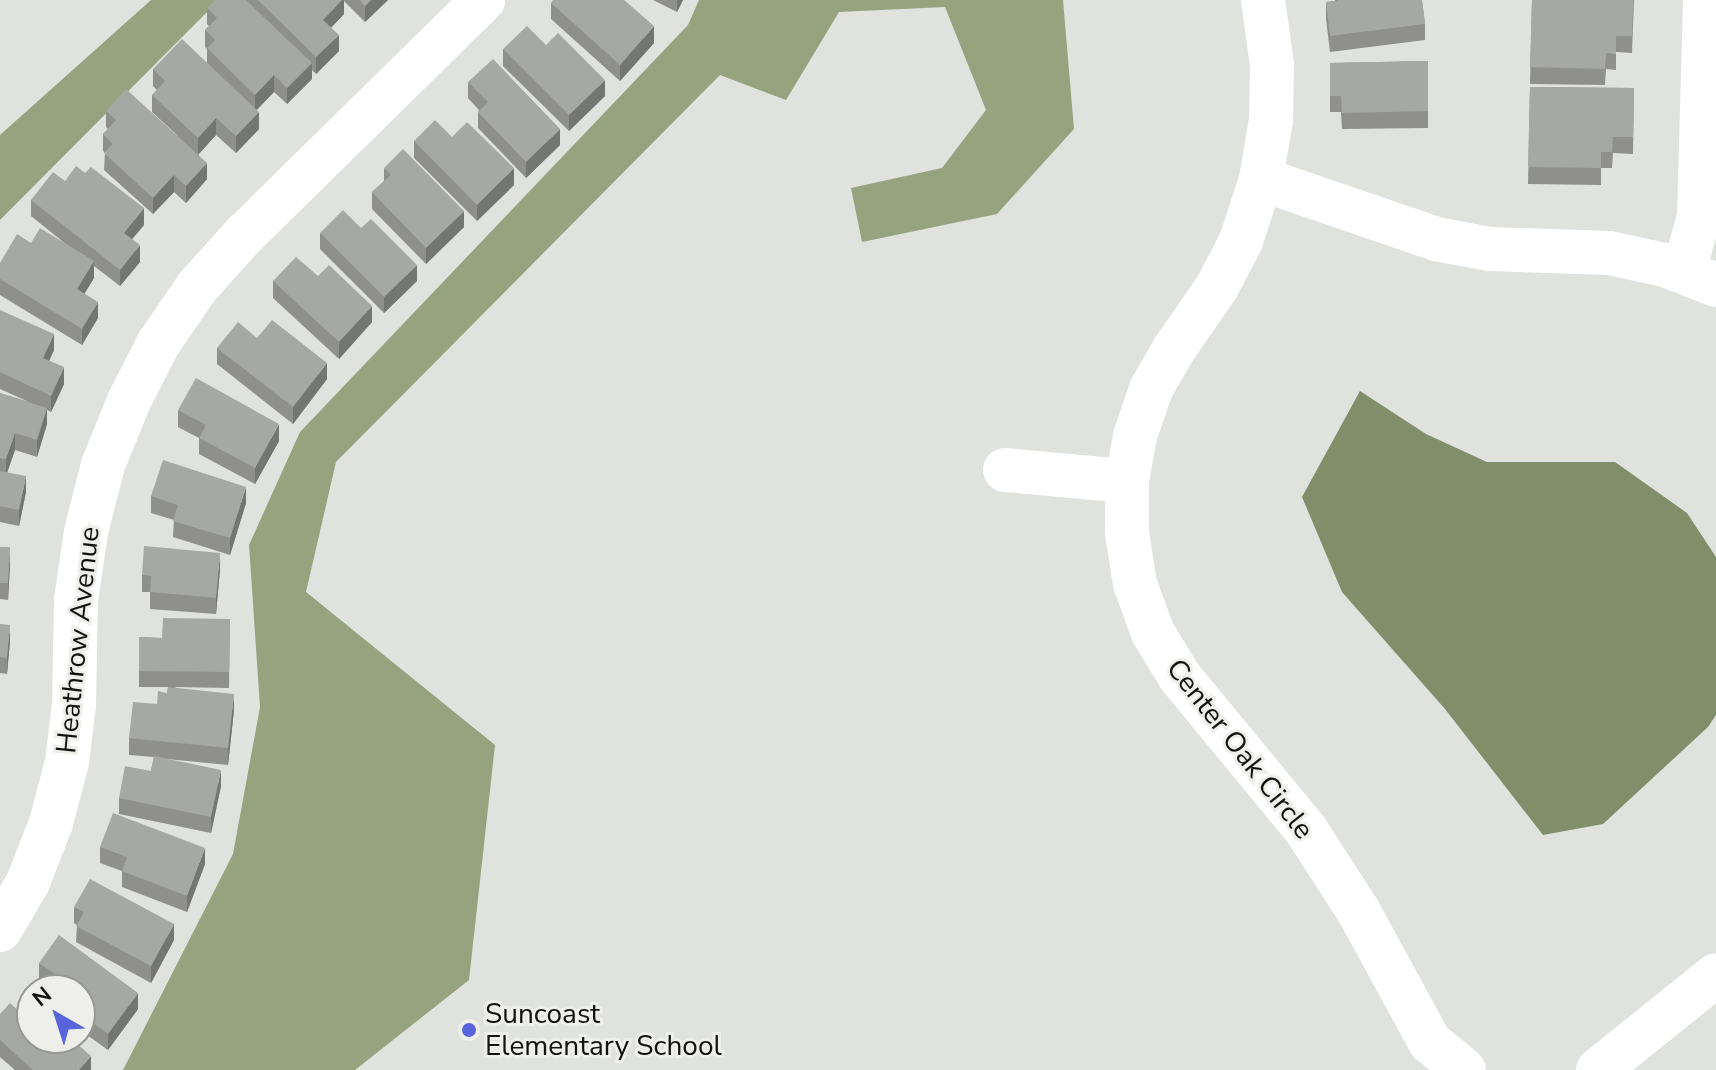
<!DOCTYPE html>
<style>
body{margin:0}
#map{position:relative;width:1716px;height:1070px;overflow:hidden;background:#e0e2de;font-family:"Nunito Sans",sans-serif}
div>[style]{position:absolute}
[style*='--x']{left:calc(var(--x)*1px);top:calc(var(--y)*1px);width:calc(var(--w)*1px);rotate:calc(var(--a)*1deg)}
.forest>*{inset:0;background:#96a37f}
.water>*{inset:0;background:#818e6a}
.minor>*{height:44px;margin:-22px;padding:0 22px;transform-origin:22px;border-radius:22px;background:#fff}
.wall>*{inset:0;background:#8f908d}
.shaded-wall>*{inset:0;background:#747673}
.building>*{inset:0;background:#a6a8a4}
.dots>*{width:22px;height:22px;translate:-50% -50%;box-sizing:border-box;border:4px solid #eeefeb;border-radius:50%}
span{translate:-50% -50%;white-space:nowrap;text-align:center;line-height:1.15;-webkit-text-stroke:6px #eeefeb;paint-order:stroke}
.street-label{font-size:28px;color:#111210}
.poi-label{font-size:28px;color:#111210}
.left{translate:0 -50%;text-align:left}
.north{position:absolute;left:16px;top:974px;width:80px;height:80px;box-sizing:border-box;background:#eeefeb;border:2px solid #969793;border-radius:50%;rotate:321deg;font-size:22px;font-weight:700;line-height:32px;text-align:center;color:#111210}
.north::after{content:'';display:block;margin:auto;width:28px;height:36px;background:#5764db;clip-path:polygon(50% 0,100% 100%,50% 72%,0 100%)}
</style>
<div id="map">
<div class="forest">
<i style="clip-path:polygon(151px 0,219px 0,0 220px,0 135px)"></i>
<i style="clip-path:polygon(699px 0,1063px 0,1074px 129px,997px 214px,862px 242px,851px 188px,942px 168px,986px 110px,945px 7px,839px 12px,786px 100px,720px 75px,336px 462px,306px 592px,495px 745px,469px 980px,355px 1070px,123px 1070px,233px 854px,260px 707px,249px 545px,300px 432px,688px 25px)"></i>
</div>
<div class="water">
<i style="clip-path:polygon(1360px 391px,1426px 434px,1487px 462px,1615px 462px,1687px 513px,1716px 557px,1716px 715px,1708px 727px,1603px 824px,1543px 835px,1445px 709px,1342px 592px,1302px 497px)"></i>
</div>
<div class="minor">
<i style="--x:1263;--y:0;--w:66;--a:82.1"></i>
<i style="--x:1272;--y:65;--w:55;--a:91"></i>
<i style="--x:1271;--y:120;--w:60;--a:99.6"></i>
<i style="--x:1261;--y:179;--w:65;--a:107.9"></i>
<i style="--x:1241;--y:241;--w:52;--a:117.6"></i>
<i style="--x:1217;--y:287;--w:75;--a:124.7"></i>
<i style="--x:1174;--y:349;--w:46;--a:119.9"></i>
<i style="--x:1151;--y:389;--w:50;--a:108.8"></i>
<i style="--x:1135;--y:436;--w:46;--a:100.1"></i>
<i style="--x:1127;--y:481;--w:52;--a:90"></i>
<i style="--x:1127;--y:533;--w:52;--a:81.1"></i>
<i style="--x:1135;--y:584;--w:52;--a:69.8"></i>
<i style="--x:1153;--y:633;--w:52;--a:58.5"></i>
<i style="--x:1180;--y:677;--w:198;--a:50.5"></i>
<i style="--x:1306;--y:830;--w:98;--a:57.1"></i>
<i style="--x:1359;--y:912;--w:148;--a:61.4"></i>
<i style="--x:1430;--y:1042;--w:44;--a:39.5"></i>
<i style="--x:1261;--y:179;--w:185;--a:18.9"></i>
<i style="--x:1436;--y:239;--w:55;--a:10.5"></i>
<i style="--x:1490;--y:249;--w:119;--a:1.9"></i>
<i style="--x:1609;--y:253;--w:57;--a:12.1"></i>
<i style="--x:1665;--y:265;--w:55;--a:21.4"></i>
<i style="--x:1684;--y:271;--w:57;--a:-74.7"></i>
<i style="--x:1699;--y:216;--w:216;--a:-88.4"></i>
<i style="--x:1005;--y:470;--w:122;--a:5.2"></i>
<i style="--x:0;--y:930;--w:56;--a:-59.7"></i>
<i style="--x:28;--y:882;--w:63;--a:-68.7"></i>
<i style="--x:51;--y:823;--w:63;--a:-75.3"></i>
<i style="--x:67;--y:762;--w:58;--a:-83.1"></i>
<i style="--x:74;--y:704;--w:104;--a:-88.9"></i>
<i style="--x:76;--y:600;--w:69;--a:-81.6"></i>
<i style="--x:86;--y:532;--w:69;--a:-75.8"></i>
<i style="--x:103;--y:465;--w:69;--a:-67.9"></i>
<i style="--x:129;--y:401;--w:64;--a:-63"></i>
<i style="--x:158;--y:344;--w:69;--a:-55.6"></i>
<i style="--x:197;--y:287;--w:69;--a:-48"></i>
<i style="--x:243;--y:236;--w:337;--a:-44.5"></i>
<i style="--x:1598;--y:1070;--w:151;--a:-38.8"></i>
</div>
<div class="wall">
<i style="clip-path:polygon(215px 0,388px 0,365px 22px,344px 1px,344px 14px,331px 28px,339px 51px,316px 74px,312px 70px,312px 79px,287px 104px,274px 92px,257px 110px,259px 129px,236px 153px,216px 135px,198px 154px,207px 179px,186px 203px,174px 192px,153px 214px,104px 170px,105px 153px,103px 151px,103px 134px,108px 129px,106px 127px,106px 111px,178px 136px,152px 112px,152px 95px,157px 90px,153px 86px,153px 69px,207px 62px,207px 49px,205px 47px,205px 30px,209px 26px,207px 24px,207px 8px)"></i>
<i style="clip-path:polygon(653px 0,683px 0,677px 12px)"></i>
<i style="clip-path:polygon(1335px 0,1422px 0,1425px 24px,1425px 40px,1330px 52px,1326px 19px,1326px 2px,1335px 1px)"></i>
<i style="clip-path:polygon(1532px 0,1634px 0,1632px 53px,1616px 52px,1616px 70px,1606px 69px,1605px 85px,1530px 84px)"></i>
<i style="clip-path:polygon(551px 3px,654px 43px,620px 81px,551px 19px)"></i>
<i style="clip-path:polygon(546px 45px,605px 96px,569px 131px,503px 66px,503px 49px)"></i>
<i style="clip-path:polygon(1428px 61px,1428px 128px,1342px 129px,1341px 112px,1330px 112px,1330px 63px)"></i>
<i style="clip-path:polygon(468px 82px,560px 145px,526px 178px,478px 128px,478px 112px,479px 110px,468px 98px)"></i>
<i style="clip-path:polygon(1530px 87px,1634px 88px,1633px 154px,1613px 153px,1612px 168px,1601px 168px,1601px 185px,1528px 184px)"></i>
<i style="clip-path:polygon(452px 137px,514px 185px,477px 221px,414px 158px,414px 141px)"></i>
<i style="clip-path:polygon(384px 168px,464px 227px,426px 264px,372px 209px,372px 192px,384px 181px)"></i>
<i style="clip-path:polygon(65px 181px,144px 225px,132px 239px,140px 262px,120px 286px,94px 266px,94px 278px,84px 294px,98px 318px,82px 345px,0 295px,0 263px,31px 243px,67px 245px,31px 216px,31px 200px)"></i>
<i style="clip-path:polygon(320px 233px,417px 281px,384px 313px,320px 249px)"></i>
<i style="clip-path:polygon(318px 276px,372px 322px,339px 359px,273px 298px,273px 281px)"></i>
<i style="clip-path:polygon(0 310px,54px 350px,49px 361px,64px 384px,51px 412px,47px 410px,47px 424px,37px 457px,15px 450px,7px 472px,26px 492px,19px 526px,0 522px,0 393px,29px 402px,0 389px)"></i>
<i style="clip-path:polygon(257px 338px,327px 379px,293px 424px,217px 364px,217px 348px)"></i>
<i style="clip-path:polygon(178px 410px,279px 441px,255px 484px,199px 454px,199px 438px,178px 427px)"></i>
<i style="clip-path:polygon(151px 496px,246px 503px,230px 555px,173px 537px,174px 520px,151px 513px)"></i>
<i style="clip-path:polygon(0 547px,10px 564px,8px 600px,0 599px)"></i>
<i style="clip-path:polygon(220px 569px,216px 614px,150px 609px,150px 592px,142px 592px,142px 575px)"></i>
<i style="clip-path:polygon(230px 619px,229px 688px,174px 687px,234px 710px,228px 765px,167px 759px,221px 786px,211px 833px,119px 814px,119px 798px,151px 771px,154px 757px,129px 755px,129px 738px,167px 693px,168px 687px,139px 687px,139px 637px,162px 638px)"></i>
<i style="clip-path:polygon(0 624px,10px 641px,7px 674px,0 673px)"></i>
<i style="clip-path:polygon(100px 847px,205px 864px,187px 912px,122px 887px,122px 871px,100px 863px)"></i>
<i style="clip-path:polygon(74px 907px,174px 940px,151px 983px,76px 942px,77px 925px,74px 923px)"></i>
<i style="clip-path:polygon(39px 963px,138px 1009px,108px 1050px,80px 1030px,80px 990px,54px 990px,39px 979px)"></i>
<i style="clip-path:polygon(0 1014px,30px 1021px,91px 1070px,15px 1070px,0 1057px)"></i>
</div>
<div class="shaded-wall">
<i style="clip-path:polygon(342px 0,344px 0,344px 14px,323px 36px,323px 20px)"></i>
<i style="clip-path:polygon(371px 0,388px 0,365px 22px,365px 6px)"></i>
<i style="clip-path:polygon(677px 0,683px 0,677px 12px)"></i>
<i style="clip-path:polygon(654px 26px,654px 43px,620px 81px,620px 65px)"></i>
<i style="clip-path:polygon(339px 35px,339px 51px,316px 74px,316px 57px)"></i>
<i style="clip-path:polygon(312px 63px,312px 79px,287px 104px,287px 88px)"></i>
<i style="clip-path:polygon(274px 75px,274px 92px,255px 111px,255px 95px)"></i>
<i style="clip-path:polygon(605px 80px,605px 96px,569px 131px,569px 115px)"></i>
<i style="clip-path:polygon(259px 112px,259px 129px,236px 153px,236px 136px)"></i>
<i style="clip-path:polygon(216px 118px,216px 135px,198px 155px,198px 138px)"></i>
<i style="clip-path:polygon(560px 129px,560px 145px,526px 178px,526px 162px)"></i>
<i style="clip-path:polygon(207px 163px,207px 179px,186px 203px,186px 186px)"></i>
<i style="clip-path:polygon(514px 168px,514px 185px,477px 221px,477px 205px)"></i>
<i style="clip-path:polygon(174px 175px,174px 192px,153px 214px,153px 198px)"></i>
<i style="clip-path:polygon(144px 208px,144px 225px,124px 249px,124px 233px)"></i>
<i style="clip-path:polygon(464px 211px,464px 227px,426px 264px,426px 248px)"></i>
<i style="clip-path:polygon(140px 245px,140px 262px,120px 286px,120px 270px)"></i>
<i style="clip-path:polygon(94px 261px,94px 278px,77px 306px,77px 289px)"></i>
<i style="clip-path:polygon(417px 265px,417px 281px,384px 313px,384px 297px)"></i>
<i style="clip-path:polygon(98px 302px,98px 318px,82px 345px,82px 329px)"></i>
<i style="clip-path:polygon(372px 306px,372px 322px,339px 359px,339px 342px)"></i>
<i style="clip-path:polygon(54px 334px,54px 350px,43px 374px,43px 358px)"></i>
<i style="clip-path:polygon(327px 363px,327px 379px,293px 424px,293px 407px)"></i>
<i style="clip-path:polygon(64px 367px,64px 384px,51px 412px,51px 396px)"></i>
<i style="clip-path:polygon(47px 408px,47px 424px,37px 457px,37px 440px)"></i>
<i style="clip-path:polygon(279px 424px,279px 441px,255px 484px,255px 468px)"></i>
<i style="clip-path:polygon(15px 433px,15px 450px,6px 476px,6px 459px)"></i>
<i style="clip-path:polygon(26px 476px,26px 492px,19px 526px,19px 510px)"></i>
<i style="clip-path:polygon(246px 487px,246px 503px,230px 555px,230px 538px)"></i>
<i style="clip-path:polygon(10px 547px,10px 564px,8px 600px,8px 583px)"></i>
<i style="clip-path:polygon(220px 553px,220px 569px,216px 614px,216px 598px)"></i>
<i style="clip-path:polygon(10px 625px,10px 641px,7px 674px,7px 658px)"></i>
<i style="clip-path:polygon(234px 694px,234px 710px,228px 765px,228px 748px)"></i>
<i style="clip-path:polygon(221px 770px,221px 786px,211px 833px,211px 817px)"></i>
<i style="clip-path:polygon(205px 848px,205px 864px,187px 912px,187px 896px)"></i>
<i style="clip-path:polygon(174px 924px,174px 940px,151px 983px,151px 966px)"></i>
<i style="clip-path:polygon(138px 993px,138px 1009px,108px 1050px,108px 1034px)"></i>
<i style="clip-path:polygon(91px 1056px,91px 1070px,79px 1070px)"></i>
</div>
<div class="building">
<i style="clip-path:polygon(215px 0,246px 0,312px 63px,287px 88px,274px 75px,255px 95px,207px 48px,215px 40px,205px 30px,217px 18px,207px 8px)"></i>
<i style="clip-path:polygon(258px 0,342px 0,323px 20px,339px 35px,316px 57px)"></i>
<i style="clip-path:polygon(360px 0,371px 0,365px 6px)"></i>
<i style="clip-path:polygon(553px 0,624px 0,654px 26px,620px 65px,551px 3px)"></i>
<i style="clip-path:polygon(1337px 0,1422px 0,1425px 24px,1330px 36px,1326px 2px,1337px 1px)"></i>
<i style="clip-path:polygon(1532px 0,1633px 0,1632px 36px,1616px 36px,1616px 54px,1606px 53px,1605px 69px,1530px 67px)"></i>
<i style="clip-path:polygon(527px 26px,546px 45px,558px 33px,605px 80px,569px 115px,503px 49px)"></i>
<i style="clip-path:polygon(182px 39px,259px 112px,236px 136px,216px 118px,198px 138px,152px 95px,165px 81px,153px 69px)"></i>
<i style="clip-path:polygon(493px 59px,560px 129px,526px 162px,478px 112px,488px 102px,468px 82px)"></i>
<i style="clip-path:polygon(1428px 61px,1428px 111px,1342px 113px,1341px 96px,1330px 96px,1330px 63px)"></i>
<i style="clip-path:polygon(1530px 87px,1634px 88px,1633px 137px,1613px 137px,1612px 152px,1601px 152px,1601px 168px,1528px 167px)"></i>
<i style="clip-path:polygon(126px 89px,207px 163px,186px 186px,174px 175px,153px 198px,104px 153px,113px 144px,103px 134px,116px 120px,106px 111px)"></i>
<i style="clip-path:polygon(435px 120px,452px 137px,467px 122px,514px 168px,477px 205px,414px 141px)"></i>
<i style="clip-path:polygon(403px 149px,464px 211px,426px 248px,372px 192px,391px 175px,384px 168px)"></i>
<i style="clip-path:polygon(76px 166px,85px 173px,91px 167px,144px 208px,124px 233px,140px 245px,120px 270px,31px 200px,53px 172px,65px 181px)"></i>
<i style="clip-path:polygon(343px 210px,361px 228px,371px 219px,417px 265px,384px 297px,320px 233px)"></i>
<i style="clip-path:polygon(40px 228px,94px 261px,77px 289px,98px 302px,82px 329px,0 279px,0 263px,17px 234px,31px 243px)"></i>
<i style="clip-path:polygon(296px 257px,318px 276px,329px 265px,372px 306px,339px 342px,273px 281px)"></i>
<i style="clip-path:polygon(0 310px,54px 334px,43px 358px,64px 367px,51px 396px,0 372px)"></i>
<i style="clip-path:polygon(272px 320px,327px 363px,293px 407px,217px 348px,238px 322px,257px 338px)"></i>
<i style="clip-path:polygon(196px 378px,279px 424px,255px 468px,199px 438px,206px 425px,178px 410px)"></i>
<i style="clip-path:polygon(0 393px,47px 408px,37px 440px,15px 433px,6px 459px,0 458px)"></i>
<i style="clip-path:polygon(163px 460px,246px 487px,230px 538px,173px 521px,178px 505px,151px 496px)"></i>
<i style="clip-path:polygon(0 471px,26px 476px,19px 510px,0 506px)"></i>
<i style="clip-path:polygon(144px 546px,220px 553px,216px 598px,150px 592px,151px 576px,142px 575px)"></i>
<i style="clip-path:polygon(0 547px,10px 547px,8px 583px,0 583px)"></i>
<i style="clip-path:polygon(163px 618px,230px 619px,229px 672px,139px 671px,139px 637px,162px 638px)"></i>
<i style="clip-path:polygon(0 624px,10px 625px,7px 658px,0 657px)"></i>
<i style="clip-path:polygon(168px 687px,234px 694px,228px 748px,129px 738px,133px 702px,157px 704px,158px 691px,167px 693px)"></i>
<i style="clip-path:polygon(154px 756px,221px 770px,211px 817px,119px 798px,125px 766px,151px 771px)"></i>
<i style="clip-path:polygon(113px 813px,205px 848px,187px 896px,122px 871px,127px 857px,100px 847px)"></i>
<i style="clip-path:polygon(90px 879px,174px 924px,151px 966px,76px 926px,84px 912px,74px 907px)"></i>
<i style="clip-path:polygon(59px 935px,138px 993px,108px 1034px,80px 1013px,80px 990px,54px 990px,62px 979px,39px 963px)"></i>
<i style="clip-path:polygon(10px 1003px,30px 1021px,32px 1019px,32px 1038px,71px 1038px,91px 1056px,79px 1070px,33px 1070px,0 1040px,0 1014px)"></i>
</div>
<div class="dots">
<i style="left:469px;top:1030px;background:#5764db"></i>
</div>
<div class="street-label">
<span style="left:78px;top:640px;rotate:-84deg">Heathrow Avenue</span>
<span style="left:1240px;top:749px;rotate:52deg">Center Oak Circle</span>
</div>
<div class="poi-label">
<span class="left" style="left:485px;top:1030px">Suncoast<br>Elementary School</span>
</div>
<div class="north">N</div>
</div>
